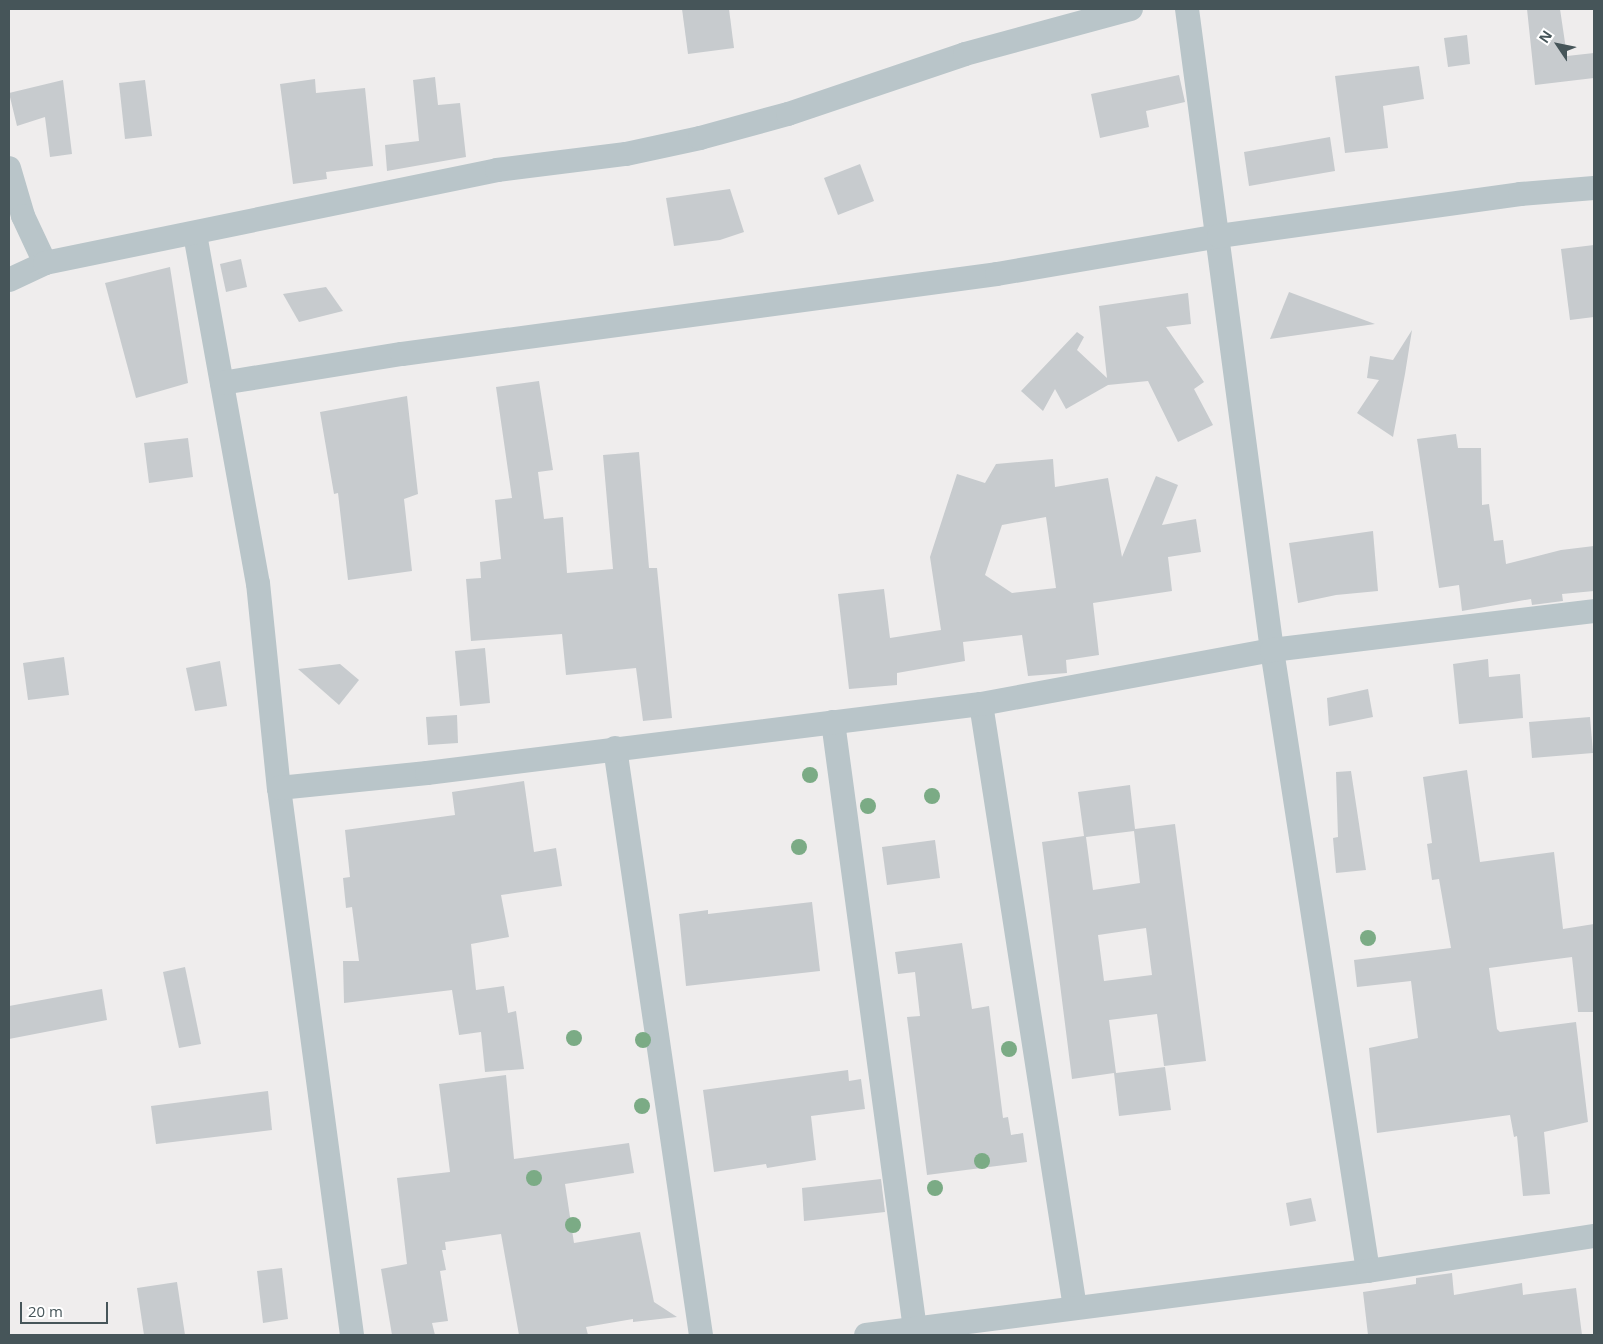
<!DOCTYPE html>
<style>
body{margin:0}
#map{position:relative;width:1603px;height:1344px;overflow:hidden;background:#efeded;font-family:"Open Sans",sans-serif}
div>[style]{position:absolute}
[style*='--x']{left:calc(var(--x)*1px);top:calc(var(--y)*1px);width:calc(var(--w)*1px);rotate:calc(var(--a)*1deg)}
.building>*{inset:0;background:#c7cbce}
.street>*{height:24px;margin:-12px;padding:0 12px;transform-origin:12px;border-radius:12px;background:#b9c5c9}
.trees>*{width:16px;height:16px;margin:-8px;border-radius:50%;background:#7bab85}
span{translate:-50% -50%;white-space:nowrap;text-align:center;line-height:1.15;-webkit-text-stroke:5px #fff;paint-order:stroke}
.frame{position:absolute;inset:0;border:10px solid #465559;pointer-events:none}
.north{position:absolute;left:1533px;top:20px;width:50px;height:50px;-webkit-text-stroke:4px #fff;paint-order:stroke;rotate:304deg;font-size:14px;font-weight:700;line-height:20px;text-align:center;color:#465559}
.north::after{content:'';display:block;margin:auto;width:18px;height:22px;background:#465559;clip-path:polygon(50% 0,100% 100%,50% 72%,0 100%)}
.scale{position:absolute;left:20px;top:1302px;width:88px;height:22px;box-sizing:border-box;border:2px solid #465559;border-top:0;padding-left:6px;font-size:15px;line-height:18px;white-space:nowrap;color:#465559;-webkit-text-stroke:4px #fff;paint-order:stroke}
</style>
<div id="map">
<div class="building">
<i style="clip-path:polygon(682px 9px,729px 9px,734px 48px,688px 54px)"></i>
<i style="clip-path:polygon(1527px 9px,1560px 9px,1567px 56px,1594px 53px,1594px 78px,1535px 85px)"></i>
<i style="clip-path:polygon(1467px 35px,1470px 64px,1448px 67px,1444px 38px)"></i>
<i style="clip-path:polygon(1419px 66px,1424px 99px,1383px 106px,1388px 148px,1345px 153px,1335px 76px)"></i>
<i style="clip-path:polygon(1179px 75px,1185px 102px,1146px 111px,1149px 127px,1100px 138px,1091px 94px)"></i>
<i style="clip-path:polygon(435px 77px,438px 105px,460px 103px,466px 157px,387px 171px,385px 145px,419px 141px,413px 80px)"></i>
<i style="clip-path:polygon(315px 79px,316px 93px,365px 88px,373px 166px,326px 172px,327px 179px,293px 184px,280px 84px)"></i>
<i style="clip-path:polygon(63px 80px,72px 154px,50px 157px,45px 117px,17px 126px,9px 93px)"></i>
<i style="clip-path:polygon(145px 80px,152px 136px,125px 139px,119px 83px)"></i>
<i style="clip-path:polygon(1330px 137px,1335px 171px,1249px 186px,1244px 152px)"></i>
<i style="clip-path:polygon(860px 164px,874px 201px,838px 215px,824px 178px)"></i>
<i style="clip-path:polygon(730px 189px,744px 232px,720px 240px,674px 246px,666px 198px)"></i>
<i style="clip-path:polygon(1594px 245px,1594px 317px,1570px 320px,1561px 249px)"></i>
<i style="clip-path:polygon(241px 259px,247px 287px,226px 292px,220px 264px)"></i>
<i style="clip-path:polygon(170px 267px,188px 383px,136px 398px,105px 283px)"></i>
<i style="clip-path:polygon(326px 287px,343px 311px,299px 322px,283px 294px)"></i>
<i style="clip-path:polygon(1289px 292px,1375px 324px,1270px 339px)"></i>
<i style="clip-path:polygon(1188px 293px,1191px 324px,1166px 327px,1204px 382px,1194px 389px,1213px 425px,1178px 442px,1148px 381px,1108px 385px,1066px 409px,1055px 389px,1043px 411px,1021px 391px,1077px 332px,1084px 337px,1077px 350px,1107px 378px,1099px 306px)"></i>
<i style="clip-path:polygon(1412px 330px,1405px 374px,1393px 437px,1357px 413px,1379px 380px,1367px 378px,1370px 356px,1393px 360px)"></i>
<i style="clip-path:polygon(539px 381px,553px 470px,538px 472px,544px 519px,563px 517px,567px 573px,613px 569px,603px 455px,639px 452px,649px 568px,657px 568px,672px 718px,643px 721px,636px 668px,566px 675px,562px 634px,471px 641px,466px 579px,481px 578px,480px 562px,501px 559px,495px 500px,512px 498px,496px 387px)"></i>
<i style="clip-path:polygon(407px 396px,418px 494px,404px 499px,412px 571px,348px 580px,338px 493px,334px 494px,320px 412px)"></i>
<i style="clip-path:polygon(1456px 434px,1458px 448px,1481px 448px,1482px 505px,1489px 504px,1494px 541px,1503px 540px,1506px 564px,1561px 550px,1594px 546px,1594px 591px,1562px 594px,1563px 601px,1532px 605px,1531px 599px,1462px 611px,1459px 585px,1439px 588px,1417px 439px)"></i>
<i style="clip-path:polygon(188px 438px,193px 477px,149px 483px,144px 443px)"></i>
<i style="clip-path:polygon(evenodd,1053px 459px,1055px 487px,1108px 478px,1122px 557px,1156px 476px,1178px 485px,1162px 525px,1196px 519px,1201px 552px,1168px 557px,1172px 591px,1093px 603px,1099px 655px,1066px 660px,1067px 673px,1028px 676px,1022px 635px,963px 642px,965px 661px,897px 673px,897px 685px,849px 689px,838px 594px,884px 589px,890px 638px,941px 630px,930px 557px,957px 474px,985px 483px,996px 464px,1053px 459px,1046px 517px,1056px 588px,1012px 593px,985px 575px,1002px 525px,1046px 517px)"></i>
<i style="clip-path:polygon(1373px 531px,1378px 591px,1336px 595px,1298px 603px,1289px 543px)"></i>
<i style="clip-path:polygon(485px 648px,490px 703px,460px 706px,455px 651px)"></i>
<i style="clip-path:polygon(64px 657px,69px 695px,28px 700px,23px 663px)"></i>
<i style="clip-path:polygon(1488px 659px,1489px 677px,1520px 674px,1523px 718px,1459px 724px,1453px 664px)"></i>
<i style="clip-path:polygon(220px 661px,227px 706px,195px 711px,186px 668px)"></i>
<i style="clip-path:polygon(340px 664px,359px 680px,339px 705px,298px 669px)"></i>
<i style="clip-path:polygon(1368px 689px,1373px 717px,1329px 726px,1327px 698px)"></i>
<i style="clip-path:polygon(457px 715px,458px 743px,428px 745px,426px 717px)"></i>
<i style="clip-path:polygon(1590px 717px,1593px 753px,1532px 758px,1529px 722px)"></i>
<i style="clip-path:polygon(1467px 770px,1480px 862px,1554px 852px,1563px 929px,1594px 924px,1594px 1012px,1578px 1012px,1572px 957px,1489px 968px,1497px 1029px,1500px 1032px,1576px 1022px,1588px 1122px,1544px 1132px,1550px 1194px,1523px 1196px,1517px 1136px,1514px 1137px,1510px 1115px,1377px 1133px,1369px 1048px,1418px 1038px,1411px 981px,1357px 987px,1354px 960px,1451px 948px,1439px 879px,1432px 880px,1427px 844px,1432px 843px,1423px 777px)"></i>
<i style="clip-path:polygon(1351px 771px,1366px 870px,1336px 873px,1333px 838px,1338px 837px,1336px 772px)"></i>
<i style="clip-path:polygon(524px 781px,534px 852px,556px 848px,562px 886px,501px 895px,509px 937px,471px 944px,476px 990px,504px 986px,508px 1013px,516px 1011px,524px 1069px,485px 1072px,481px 1032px,459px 1035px,452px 990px,344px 1003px,343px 961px,359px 961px,352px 907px,346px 908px,343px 878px,350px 877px,345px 830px,455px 815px,452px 792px)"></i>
<i style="clip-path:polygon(evenodd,1130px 785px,1135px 829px,1175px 824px,1206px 1061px,1164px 1066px,1157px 1014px,1109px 1020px,1116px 1073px,1165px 1067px,1171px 1110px,1119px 1116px,1114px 1073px,1072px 1079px,1042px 842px,1084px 836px,1078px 792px,1130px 785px,1134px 831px,1140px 883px,1093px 890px,1086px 837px,1134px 831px,1130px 785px,1146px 928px,1152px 975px,1104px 981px,1098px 935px,1146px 928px)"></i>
<i style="clip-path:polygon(935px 840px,940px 878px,887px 885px,882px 847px)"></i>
<i style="clip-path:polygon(812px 902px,820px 971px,686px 986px,679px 914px,708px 910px,708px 914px)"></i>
<i style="clip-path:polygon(962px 943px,972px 1009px,989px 1006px,1003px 1118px,1008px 1117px,1011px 1135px,1023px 1133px,1027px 1162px,927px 1175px,907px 1017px,920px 1016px,915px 972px,898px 974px,895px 952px)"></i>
<i style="clip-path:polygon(185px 967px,201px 1044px,179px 1048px,163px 972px)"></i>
<i style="clip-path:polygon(102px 989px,107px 1020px,9px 1039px,9px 1006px)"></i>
<i style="clip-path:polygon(848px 1070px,849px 1081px,861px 1079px,865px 1109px,811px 1116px,816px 1160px,767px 1168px,766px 1164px,714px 1172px,703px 1090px)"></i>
<i style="clip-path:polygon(506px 1075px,514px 1159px,629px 1143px,634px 1173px,565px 1184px,574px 1243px,640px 1232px,654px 1302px,677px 1317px,633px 1322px,633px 1319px,586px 1327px,588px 1335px,519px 1335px,501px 1234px,445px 1242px,446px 1250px,442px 1250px,446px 1270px,440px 1271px,448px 1321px,432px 1323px,435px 1335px,392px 1335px,381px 1269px,407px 1264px,397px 1178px,450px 1172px,439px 1084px)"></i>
<i style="clip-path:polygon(268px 1091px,272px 1130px,156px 1144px,151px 1106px)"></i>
<i style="clip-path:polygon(881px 1179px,885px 1212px,804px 1221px,802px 1188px)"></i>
<i style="clip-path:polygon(1311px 1198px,1316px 1221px,1290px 1226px,1286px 1203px)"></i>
<i style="clip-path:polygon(282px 1268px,288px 1319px,263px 1323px,257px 1271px)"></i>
<i style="clip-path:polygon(1452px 1273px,1454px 1295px,1522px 1283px,1523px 1295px,1576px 1288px,1582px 1335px,1368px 1335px,1363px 1292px,1416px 1284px,1416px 1278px)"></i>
<i style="clip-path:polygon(177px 1282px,185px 1335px,144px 1335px,137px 1288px)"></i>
</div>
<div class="street">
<i style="--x:1187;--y:9;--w:647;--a:82.45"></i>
<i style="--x:1272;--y:650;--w:628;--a:81.21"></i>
<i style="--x:9;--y:168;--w:50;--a:73.7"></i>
<i style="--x:23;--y:216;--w:52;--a:64.9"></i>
<i style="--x:195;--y:234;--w:355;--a:79.8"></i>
<i style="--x:258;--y:583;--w:206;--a:84.2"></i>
<i style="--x:279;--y:788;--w:552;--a:82.4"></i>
<i style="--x:9;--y:280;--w:40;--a:-25"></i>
<i style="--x:45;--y:263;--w:461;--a:-11.6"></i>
<i style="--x:497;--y:170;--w:130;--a:-7.1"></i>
<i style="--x:626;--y:154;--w:76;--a:-12.2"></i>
<i style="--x:700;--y:138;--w:91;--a:-15.3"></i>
<i style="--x:788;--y:114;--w:187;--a:-18.7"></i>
<i style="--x:965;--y:54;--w:172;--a:-15.2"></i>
<i style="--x:222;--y:383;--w:182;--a:-9.2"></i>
<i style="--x:402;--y:354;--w:600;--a:-7.66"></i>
<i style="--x:997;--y:274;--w:225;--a:-9.7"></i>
<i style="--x:1219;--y:236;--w:304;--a:-7.9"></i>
<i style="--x:1520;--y:194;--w:74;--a:-4.6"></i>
<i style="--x:981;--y:704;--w:611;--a:81.15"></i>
<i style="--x:833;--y:722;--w:613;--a:82.31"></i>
<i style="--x:615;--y:748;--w:593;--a:81.67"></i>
<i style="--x:279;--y:788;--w:149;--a:-5.8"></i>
<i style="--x:427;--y:773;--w:558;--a:-7.1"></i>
<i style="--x:981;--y:704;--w:296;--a:-10.5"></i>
<i style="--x:1272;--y:650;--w:324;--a:-6.9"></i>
<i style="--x:866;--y:1335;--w:506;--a:-7.27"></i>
<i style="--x:1368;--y:1271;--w:229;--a:-8.8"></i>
</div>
<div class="trees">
<i style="left:810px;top:775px"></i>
<i style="left:932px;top:796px"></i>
<i style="left:868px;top:806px"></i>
<i style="left:799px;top:847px"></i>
<i style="left:1368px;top:938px"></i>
<i style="left:574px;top:1038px"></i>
<i style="left:643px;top:1040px"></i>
<i style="left:1009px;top:1049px"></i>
<i style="left:642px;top:1106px"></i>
<i style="left:982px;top:1161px"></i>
<i style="left:534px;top:1178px"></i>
<i style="left:935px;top:1188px"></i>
<i style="left:573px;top:1225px"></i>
</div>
<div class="frame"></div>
<div class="north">N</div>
<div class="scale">20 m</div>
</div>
